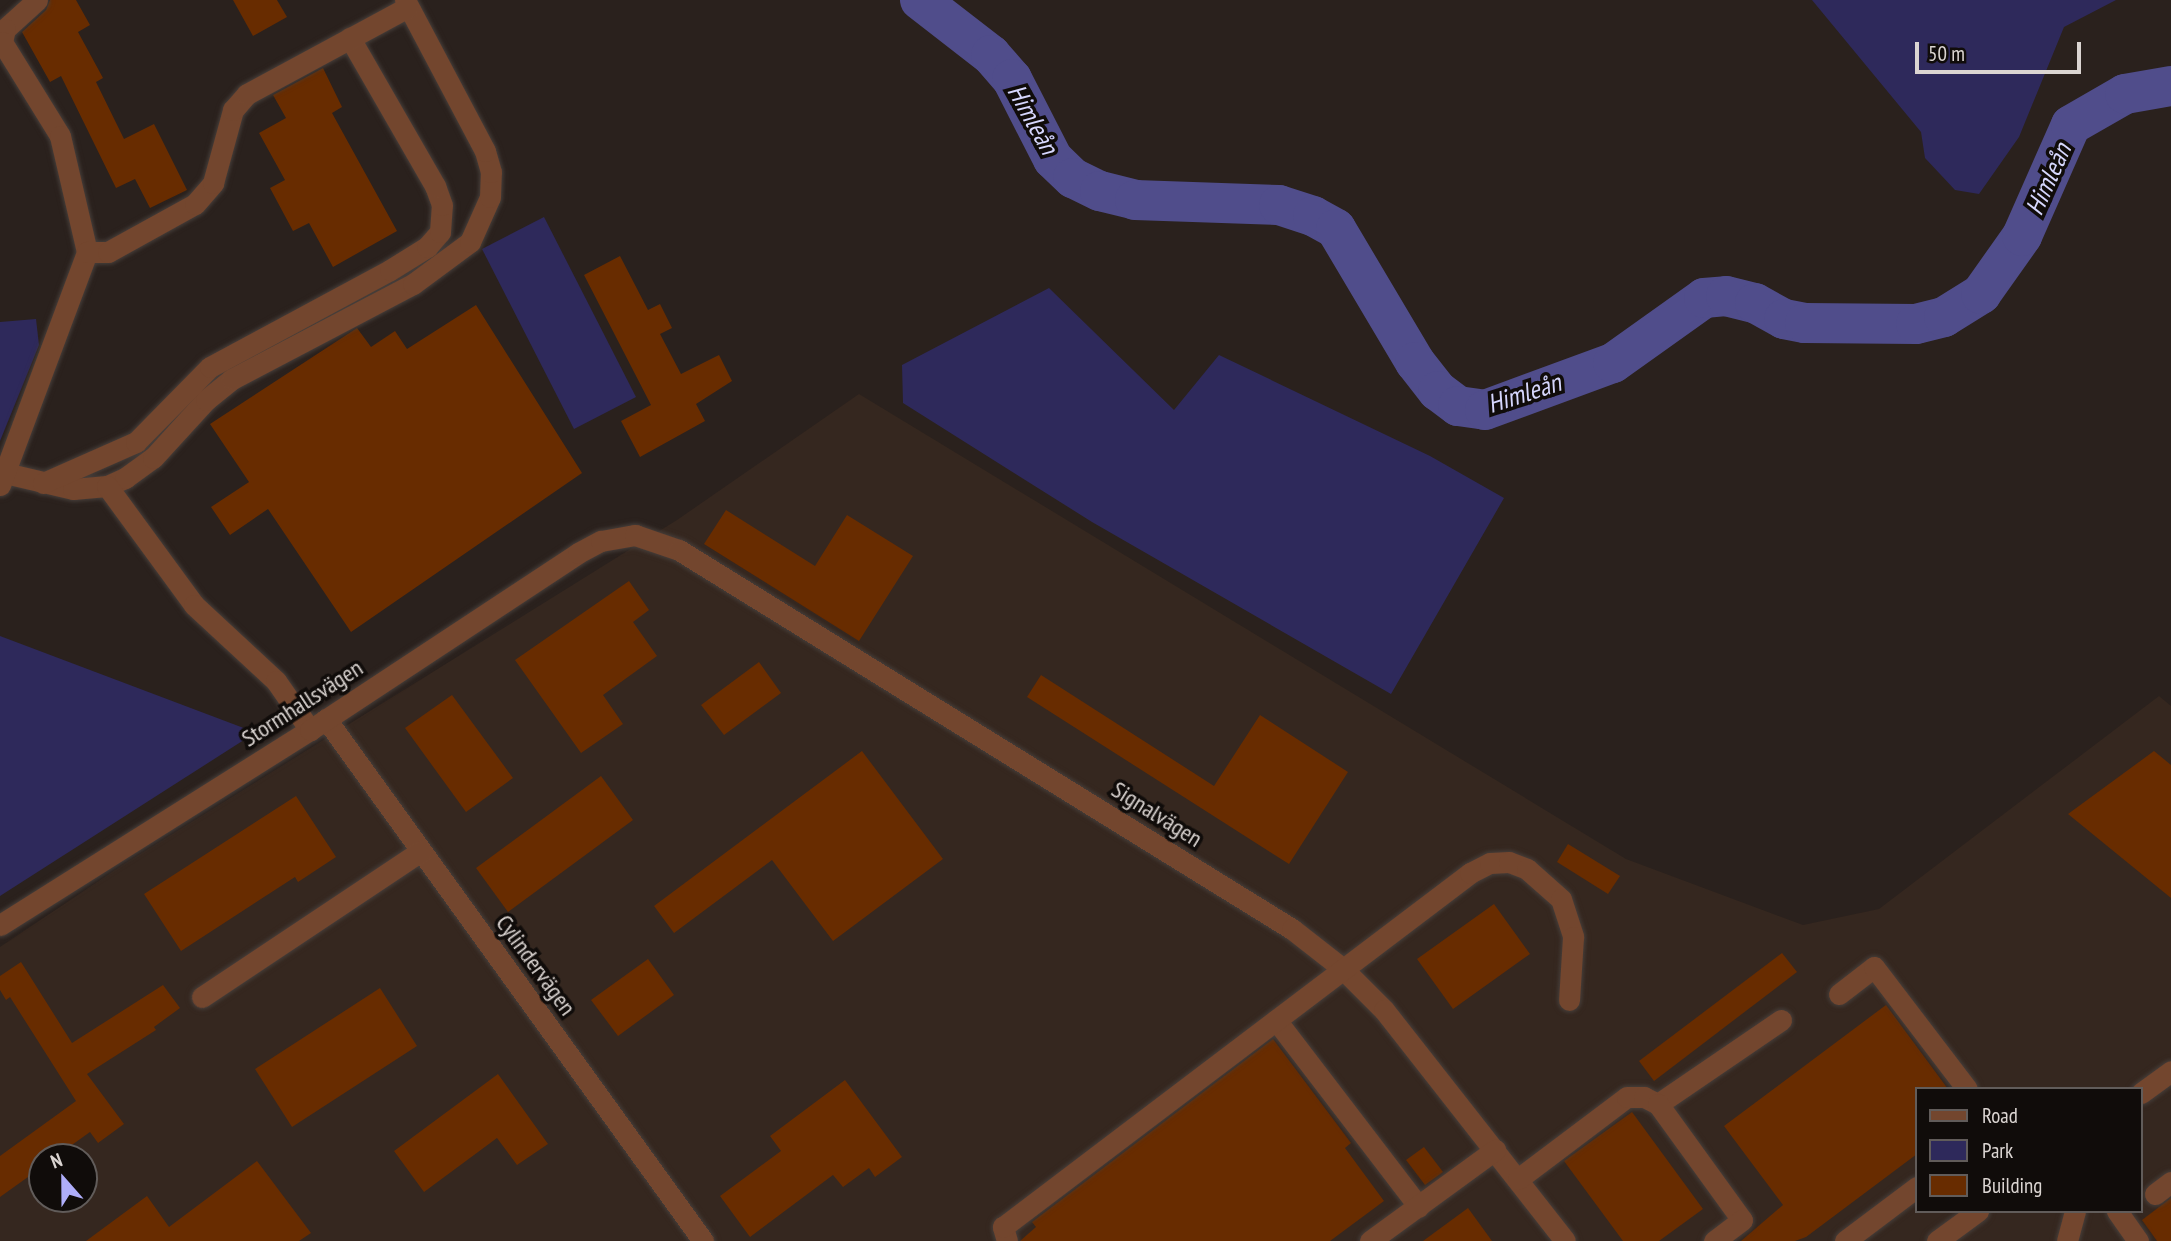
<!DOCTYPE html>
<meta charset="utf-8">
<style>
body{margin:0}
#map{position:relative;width:2171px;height:1241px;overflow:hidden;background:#2a211d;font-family:"PT Sans Narrow",sans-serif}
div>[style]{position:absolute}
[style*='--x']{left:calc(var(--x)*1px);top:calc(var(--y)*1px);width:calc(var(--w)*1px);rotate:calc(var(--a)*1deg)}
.built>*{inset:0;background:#35271f}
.green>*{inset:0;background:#2e295b}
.river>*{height:40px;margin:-20px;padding:0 20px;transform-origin:20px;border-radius:20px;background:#504d8b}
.building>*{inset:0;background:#682c00}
.roads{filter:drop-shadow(0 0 2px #463e3a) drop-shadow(0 0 2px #463e3a)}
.minor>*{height:21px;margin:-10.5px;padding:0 10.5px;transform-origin:10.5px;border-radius:10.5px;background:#73462e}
span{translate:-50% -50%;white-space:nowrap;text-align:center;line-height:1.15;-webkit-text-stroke:7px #100c0a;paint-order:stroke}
.street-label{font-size:24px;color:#dbd5d2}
.water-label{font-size:26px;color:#d6d7fd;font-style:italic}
.legend{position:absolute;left:1915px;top:1087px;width:228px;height:126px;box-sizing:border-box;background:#100c0a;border:2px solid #615c5a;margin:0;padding:9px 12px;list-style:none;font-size:21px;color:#dbd5d2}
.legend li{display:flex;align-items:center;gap:14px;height:35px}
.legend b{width:35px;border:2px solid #615c5a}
.north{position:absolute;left:28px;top:1143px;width:70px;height:70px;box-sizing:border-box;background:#100c0a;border:2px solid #615c5a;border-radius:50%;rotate:339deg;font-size:19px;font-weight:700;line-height:28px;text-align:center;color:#dbd5d2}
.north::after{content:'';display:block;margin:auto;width:24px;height:32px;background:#afaefa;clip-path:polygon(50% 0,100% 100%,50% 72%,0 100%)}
.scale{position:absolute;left:1915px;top:42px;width:166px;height:32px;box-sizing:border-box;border:4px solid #dbd5d2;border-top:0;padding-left:9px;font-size:21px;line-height:24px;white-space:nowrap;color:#dbd5d2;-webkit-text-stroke:5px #100c0a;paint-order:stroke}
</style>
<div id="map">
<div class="built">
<i style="clip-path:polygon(evenodd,859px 394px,1626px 859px,1803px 925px,1879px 909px,2159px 696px,2171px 706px,2171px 1241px,0 1241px,0 947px,124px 864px,677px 520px,859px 394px,1917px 1089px,2141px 1089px,2141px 1211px,1917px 1211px,1917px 1089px,859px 394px,42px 1157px,84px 1157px,84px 1199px,42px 1199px,42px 1157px)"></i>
</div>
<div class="green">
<i style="clip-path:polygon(1812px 0,2116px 0,2064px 27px,2019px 137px,1979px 194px,1955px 190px,1925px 158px,1921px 132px)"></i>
<i style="clip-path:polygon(544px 217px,636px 397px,574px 429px,482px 249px)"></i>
<i style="clip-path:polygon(1049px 288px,1174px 410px,1219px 355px,1430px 456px,1504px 498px,1391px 694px,1092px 522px,903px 403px,902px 365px)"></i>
<i style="clip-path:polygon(36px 319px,39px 345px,0 441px,0 322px)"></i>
<i style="clip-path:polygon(0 636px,249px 730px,247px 738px,0 896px)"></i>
</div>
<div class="river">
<i style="--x:920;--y:0;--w:90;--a:37.8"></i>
<i style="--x:991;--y:55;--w:32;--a:49"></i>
<i style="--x:1012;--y:79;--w:90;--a:62.9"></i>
<i style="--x:1053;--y:159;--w:28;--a:44"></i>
<i style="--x:1073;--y:178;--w:30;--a:26"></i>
<i style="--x:1100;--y:191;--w:36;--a:14"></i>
<i style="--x:1135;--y:200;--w:144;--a:2"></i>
<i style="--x:1279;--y:205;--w:36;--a:18"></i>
<i style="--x:1313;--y:216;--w:26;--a:29"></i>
<i style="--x:1336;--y:229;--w:155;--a:59.3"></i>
<i style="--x:1415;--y:362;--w:37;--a:52"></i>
<i style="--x:1438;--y:391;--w:25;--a:37"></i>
<i style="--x:1458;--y:406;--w:27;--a:8"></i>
<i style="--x:1485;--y:410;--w:136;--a:-20.2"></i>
<i style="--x:1613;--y:363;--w:112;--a:-35.5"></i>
<i style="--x:1704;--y:298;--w:22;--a:-5"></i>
<i style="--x:1726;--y:296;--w:30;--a:14"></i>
<i style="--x:1755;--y:303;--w:33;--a:29"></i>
<i style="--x:1784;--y:319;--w:21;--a:11"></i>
<i style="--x:1805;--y:323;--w:111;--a:0.5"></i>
<i style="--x:1916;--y:324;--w:29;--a:-14"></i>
<i style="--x:1944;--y:317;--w:44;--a:-31.9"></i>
<i style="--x:1981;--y:294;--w:71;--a:-54.7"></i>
<i style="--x:2022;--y:236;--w:121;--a:-66.2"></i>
<i style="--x:2071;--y:125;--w:62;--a:-29.9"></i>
<i style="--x:2125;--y:94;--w:47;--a:-9.9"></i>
</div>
<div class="building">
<i style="clip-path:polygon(50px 0,76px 0,90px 25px,78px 32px,103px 78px,96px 82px,124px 139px,154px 124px,187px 190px,150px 208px,135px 179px,116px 188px,61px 76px,50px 82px,22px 32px,46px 10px)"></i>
<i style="clip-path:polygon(233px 0,277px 0,287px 17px,253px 36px)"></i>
<i style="clip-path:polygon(323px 68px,342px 107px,332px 113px,397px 231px,333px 267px,309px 223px,293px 231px,270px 188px,285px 180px,259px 133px,286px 118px,273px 95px)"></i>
<i style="clip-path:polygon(620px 256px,648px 310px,660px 304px,672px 328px,660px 334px,681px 374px,719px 355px,732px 381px,696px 404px,705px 421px,640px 457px,621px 421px,651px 405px,584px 275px)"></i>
<i style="clip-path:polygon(476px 305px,582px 473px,351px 632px,268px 509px,230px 535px,211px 507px,249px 482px,210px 424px,357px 328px,371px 347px,395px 331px,407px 349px)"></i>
<i style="clip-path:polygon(726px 510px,815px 566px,847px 515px,913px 556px,859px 641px,704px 544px)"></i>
<i style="clip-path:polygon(629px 581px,649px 610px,633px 622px,657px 656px,603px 695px,623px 724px,581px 753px,515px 660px)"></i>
<i style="clip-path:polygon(759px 662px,781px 693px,724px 735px,701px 705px)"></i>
<i style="clip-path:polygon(1041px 675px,1214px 786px,1260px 715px,1348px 772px,1289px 864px,1027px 697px)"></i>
<i style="clip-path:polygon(452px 695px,513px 778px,466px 812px,405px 728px)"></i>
<i style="clip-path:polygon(862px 751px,943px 859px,833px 941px,772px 860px,674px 933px,654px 906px)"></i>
<i style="clip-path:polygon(2154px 751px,2171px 765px,2171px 898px,2068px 814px)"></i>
<i style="clip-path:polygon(601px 776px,633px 820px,508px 912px,476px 868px)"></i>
<i style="clip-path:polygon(296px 796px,336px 857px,298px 882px,295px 877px,181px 951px,144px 894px)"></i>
<i style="clip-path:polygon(1568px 844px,1620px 876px,1608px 894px,1557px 862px)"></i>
<i style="clip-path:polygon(1494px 904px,1530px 954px,1453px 1009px,1417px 959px)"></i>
<i style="clip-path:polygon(1782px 953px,1797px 972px,1654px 1081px,1639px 1061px)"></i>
<i style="clip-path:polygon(648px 959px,674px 995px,618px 1036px,591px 1000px)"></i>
<i style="clip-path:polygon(21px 962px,72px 1043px,163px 985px,180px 1008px,154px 1027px,156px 1030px,87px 1074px,124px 1124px,98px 1143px,90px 1132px,55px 1157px,42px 1157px,42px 1167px,0 1197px,0 1156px,76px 1101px,10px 997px,6px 1000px,0 990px,0 976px)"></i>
<i style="clip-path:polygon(380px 988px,417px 1046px,292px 1127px,255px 1069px)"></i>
<i style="clip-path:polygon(1886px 1005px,1948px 1089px,1917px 1089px,1917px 1154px,1806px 1237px,1795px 1241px,1741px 1241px,1783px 1205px,1724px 1126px)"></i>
<i style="clip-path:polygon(1273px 1039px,1351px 1143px,1345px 1148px,1384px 1201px,1330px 1241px,1020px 1241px,1036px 1227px,1032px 1222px)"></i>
<i style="clip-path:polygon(498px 1074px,548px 1144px,517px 1165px,497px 1138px,424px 1192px,394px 1151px)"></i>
<i style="clip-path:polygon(845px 1080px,902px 1157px,875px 1177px,869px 1168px,843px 1187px,833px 1175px,750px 1237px,720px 1196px,781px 1151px,770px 1136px)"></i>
<i style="clip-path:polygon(1632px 1112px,1703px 1209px,1659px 1241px,1623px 1241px,1564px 1161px)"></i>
<i style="clip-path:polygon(1424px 1147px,1443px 1172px,1425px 1185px,1406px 1160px)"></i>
<i style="clip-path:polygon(257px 1161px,311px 1233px,299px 1241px,86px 1241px,147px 1196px,169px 1227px)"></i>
<i style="clip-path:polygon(2171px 1198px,2171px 1241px,2157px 1241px,2142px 1220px)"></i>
<i style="clip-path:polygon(1468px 1208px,1492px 1241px,1423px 1241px)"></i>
</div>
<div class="roads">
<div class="minor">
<i style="--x:37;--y:0;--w:43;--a:137.8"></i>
<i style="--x:5;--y:29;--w:13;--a:103"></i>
<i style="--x:2;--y:42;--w:110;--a:58.3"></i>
<i style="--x:60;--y:136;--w:119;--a:76.9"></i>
<i style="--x:5;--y:473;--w:70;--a:13.2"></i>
<i style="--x:73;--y:489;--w:34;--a:-5"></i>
<i style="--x:107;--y:486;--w:20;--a:-24"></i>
<i style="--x:125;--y:478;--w:34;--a:-36"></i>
<i style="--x:153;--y:458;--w:79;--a:-47.6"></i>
<i style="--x:206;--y:400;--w:33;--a:-39"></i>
<i style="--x:232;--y:379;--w:204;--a:-27.7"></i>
<i style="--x:413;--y:284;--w:71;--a:-36.4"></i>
<i style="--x:470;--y:242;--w:49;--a:-66"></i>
<i style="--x:490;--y:197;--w:25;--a:-88"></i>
<i style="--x:491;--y:172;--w:22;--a:-106"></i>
<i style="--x:485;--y:151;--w:171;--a:-117.9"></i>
<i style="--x:43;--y:483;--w:102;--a:-23.8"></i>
<i style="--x:136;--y:442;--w:105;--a:-45.4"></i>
<i style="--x:210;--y:367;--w:204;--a:-28.3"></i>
<i style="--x:390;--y:270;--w:44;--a:-31.9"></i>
<i style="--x:427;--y:247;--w:20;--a:-49"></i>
<i style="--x:440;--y:232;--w:27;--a:-86"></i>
<i style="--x:442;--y:205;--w:20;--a:-110"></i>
<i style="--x:435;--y:186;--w:171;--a:-119.9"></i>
<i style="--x:0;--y:485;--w:249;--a:-69.5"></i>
<i style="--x:87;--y:252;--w:21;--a:0"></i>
<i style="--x:108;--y:252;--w:99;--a:-28.9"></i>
<i style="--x:195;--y:204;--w:28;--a:-49"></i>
<i style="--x:213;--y:183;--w:76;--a:-74.7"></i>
<i style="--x:233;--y:110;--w:21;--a:-49"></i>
<i style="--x:247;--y:94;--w:183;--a:-28.4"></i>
<i style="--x:107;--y:486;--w:147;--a:53.8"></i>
<i style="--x:194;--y:605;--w:112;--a:42.8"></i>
<i style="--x:276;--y:681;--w:60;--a:55.2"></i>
<i style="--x:326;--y:719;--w:644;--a:54.16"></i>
<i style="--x:0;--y:925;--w:366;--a:-32.2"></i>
<i style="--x:310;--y:730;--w:321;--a:-33.4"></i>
<i style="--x:578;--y:553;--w:26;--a:-28"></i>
<i style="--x:601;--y:541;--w:35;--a:-10"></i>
<i style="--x:635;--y:535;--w:46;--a:18.8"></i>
<i style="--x:679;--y:550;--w:721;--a:31.73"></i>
<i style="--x:1292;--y:929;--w:65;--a:38.1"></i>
<i style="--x:1343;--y:969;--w:58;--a:45"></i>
<i style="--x:1384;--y:1010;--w:293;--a:51.9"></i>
<i style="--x:1839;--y:994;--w:44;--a:-37.6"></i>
<i style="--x:1874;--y:967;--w:153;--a:52.7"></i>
<i style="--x:202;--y:997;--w:263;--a:-33.7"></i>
<i style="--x:1276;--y:1020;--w:235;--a:52.6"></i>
<i style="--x:2141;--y:1093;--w:37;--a:-36"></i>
<i style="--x:1658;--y:1104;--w:149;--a:-34.3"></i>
<i style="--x:1518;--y:1179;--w:136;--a:-37"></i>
<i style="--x:1627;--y:1097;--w:17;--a:0"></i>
<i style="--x:1644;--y:1097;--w:16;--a:27"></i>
<i style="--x:1658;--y:1104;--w:143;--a:54.1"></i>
<i style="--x:1742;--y:1220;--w:35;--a:143"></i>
<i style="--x:2155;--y:1194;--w:20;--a:-37"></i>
<i style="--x:2117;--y:1211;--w:37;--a:55"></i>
<i style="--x:1007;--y:1241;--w:15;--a:-106"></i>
<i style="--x:1003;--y:1227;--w:586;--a:-37.16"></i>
<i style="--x:1470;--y:873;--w:22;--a:-27"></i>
<i style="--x:1490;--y:863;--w:19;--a:-3"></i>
<i style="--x:1509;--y:862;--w:19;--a:21"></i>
<i style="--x:1527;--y:869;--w:45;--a:41.4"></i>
<i style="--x:1561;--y:899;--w:40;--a:72"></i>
<i style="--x:1573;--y:937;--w:63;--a:93.6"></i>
<i style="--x:1370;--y:1241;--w:155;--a:-36.1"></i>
<i style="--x:1845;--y:1241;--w:90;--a:-36.9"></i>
<i style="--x:1937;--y:1241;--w:51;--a:-36.2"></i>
<i style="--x:2067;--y:1241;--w:31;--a:-75"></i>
</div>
</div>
<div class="street-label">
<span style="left:302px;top:703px;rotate:-33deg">Stormhallsvägen</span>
<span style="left:1157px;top:814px;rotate:32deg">Signalvägen</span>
<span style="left:536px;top:965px;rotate:54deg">Cylindervägen</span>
</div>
<div class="water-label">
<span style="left:1033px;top:119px;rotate:61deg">Himleån</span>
<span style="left:2048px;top:179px;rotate:-66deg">Himleån</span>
<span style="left:1524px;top:393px;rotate:-18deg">Himleån</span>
</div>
<ul class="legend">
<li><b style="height:9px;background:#73462e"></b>Road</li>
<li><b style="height:19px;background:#2e295b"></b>Park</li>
<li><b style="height:19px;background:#682c00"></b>Building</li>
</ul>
<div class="north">N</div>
<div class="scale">50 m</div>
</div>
